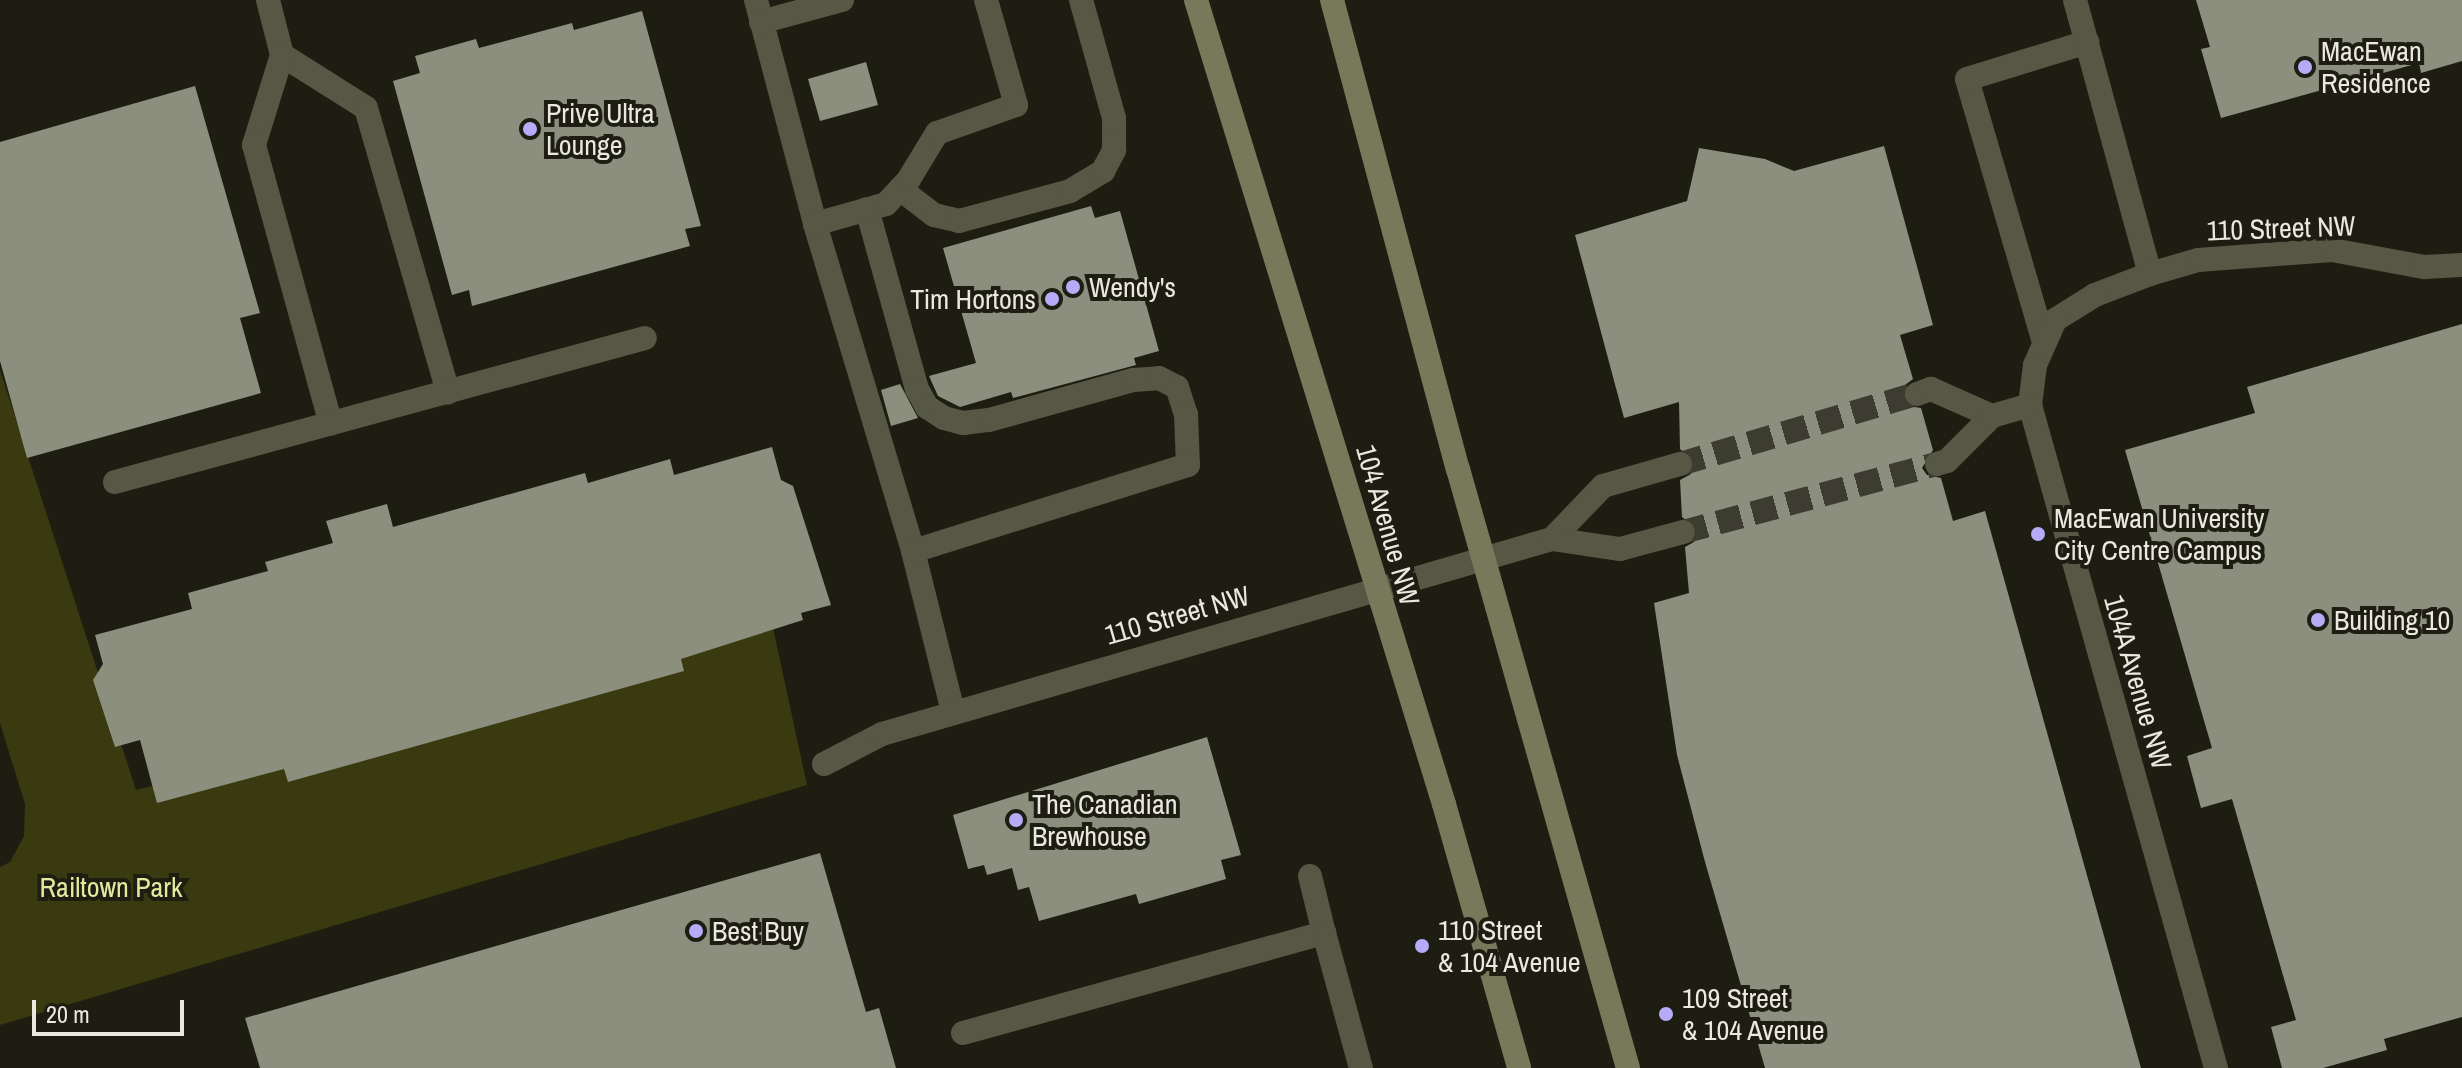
<!DOCTYPE html>
<style>
body{margin:0}
#map{position:relative;width:2462px;height:1068px;overflow:hidden;background:#1d1d11;font-family:"Archivo Narrow",sans-serif}
div>[style]{position:absolute}
[style*='--x']{left:calc(var(--x)*1px);top:calc(var(--y)*1px);width:calc(var(--w)*1px);rotate:calc(var(--a)*1deg)}
.green>*{inset:0;background:#393a0f}
.building>*{inset:0;background:#8c8e7e}
.street-tunnel>*{height:24px;margin-top:-12px;transform-origin:0;background:repeating-linear-gradient(90deg,#3c3c30 0 24px,transparent 0 36px)}
.lane>*{height:24px;margin:-12px;padding:0 12px;transform-origin:12px;border-radius:12px;background:#565745}
.street>*{height:24px;margin:-12px;padding:0 12px;transform-origin:12px;border-radius:12px;background:#565745}
.secondary>*{height:24px;margin:-12px;padding:0 12px;transform-origin:12px;border-radius:12px;background:#77795b}
.dots>*{width:22px;height:22px;translate:-50% -50%;box-sizing:border-box;border:4px solid #1d1d11;border-radius:50%}
span{translate:-50% -50%;white-space:nowrap;text-align:center;line-height:1.15;-webkit-text-stroke:8px #1d1d11;paint-order:stroke}
.poi-label{font-size:28px;color:#e9e9e1}
.left{translate:0 -50%;text-align:left}
.right{translate:-100% -50%;text-align:right}
.street-label{font-size:28px;color:#e9e9e1}
.park-label{font-size:28px;color:#e4e89e}
.scale{position:absolute;left:32px;top:1000px;width:152px;height:36px;box-sizing:border-box;border:4px solid #e9e9e1;border-top:0;padding-left:10px;font-size:24px;line-height:28px;white-space:nowrap;color:#e9e9e1;-webkit-text-stroke:6px #1d1d11;paint-order:stroke}
</style>
<div id="map">
<div class="green">
<i style="clip-path:polygon(0 370px,136px 790px,773px 628px,807px 785px,0 1025px,0 867px,10px 862px,24px 836px,25px 804px,0 723px)"></i>
</div>
<div class="building">
<i style="clip-path:polygon(2196px 0,2462px 0,2462px 61px,2421px 73px,2419px 63px,2221px 118px,2201px 49px,2210px 47px)"></i>
<i style="clip-path:polygon(642px 11px,701px 226px,685px 229px,690px 246px,472px 306px,469px 290px,452px 295px,393px 81px,420px 73px,415px 56px,476px 39px,479px 48px,572px 23px,574px 30px)"></i>
<i style="clip-path:polygon(866px 62px,878px 105px,820px 121px,808px 79px)"></i>
<i style="clip-path:polygon(195px 86px,260px 313px,240px 318px,261px 393px,27px 458px,0 361px,0 142px)"></i>
<i style="clip-path:polygon(1884px 146px,1933px 325px,1900px 335px,1913px 379px,1905px 385px,1903px 398px,1908px 406px,1921px 408px,1933px 450px,1922px 468px,1927px 475px,1941px 478px,1953px 521px,1985px 511px,2141px 1068px,1765px 1068px,1705px 862px,1677px 755px,1654px 603px,1689px 593px,1685px 547px,1694px 542px,1698px 529px,1682px 517px,1680px 480px,1691px 474px,1695px 461px,1680px 449px,1679px 402px,1624px 418px,1575px 235px,1687px 201px,1699px 148px,1765px 159px,1794px 171px)"></i>
<i style="clip-path:polygon(1091px 206px,1095px 218px,1120px 211px,1159px 351px,1134px 358px,1136px 365px,1013px 398px,1011px 392px,960px 407px,938px 396px,929px 376px,976px 363px,943px 248px)"></i>
<i style="clip-path:polygon(2462px 324px,2462px 1017px,2384px 1039px,2387px 1050px,2323px 1068px,2282px 1068px,2271px 1027px,2296px 1020px,2232px 799px,2201px 808px,2187px 756px,2212px 748px,2125px 450px,2255px 413px,2247px 387px)"></i>
<i style="clip-path:polygon(900px 384px,918px 418px,891px 426px,881px 390px)"></i>
<i style="clip-path:polygon(772px 447px,781px 480px,793px 486px,831px 605px,801px 613px,803px 620px,681px 659px,684px 671px,288px 782px,284px 769px,157px 803px,140px 740px,115px 747px,93px 680px,103px 664px,95px 635px,192px 609px,188px 593px,268px 571px,265px 562px,333px 543px,326px 521px,387px 504px,393px 527px,585px 473px,588px 483px,670px 459px,674px 475px)"></i>
<i style="clip-path:polygon(1207px 737px,1241px 855px,1221px 860px,1226px 879px,1139px 904px,1136px 894px,1039px 921px,1029px 887px,1018px 890px,1012px 868px,987px 875px,984px 865px,968px 869px,953px 815px)"></i>
<i style="clip-path:polygon(820px 853px,866px 1012px,879px 1008px,896px 1068px,260px 1068px,245px 1018px)"></i>
</div>
<div class="street-tunnel">
<i style="--x:1680;--y:464;--w:247;--a:-16.5"></i>
<i style="--x:1683;--y:532;--w:263;--a:-15"></i>
</div>
<div class="lane">
<i style="--x:268;--y:0;--w:57;--a:75.7"></i>
<i style="--x:282;--y:55;--w:99;--a:32.2"></i>
<i style="--x:366;--y:108;--w:296;--a:73.9"></i>
<i style="--x:756;--y:0;--w:232;--a:75.2"></i>
<i style="--x:815;--y:224;--w:341;--a:73.3"></i>
<i style="--x:913;--y:551;--w:166;--a:76"></i>
<i style="--x:761;--y:22;--w:84;--a:-15.2"></i>
<i style="--x:282;--y:55;--w:94;--a:107.3"></i>
<i style="--x:254;--y:145;--w:289;--a:74.6"></i>
<i style="--x:900;--y:189;--w:43;--a:37.4"></i>
<i style="--x:934;--y:215;--w:26;--a:13"></i>
<i style="--x:959;--y:221;--w:115;--a:-15.1"></i>
<i style="--x:1070;--y:191;--w:39;--a:-31"></i>
<i style="--x:1103;--y:171;--w:24;--a:-62"></i>
<i style="--x:1114;--y:150;--w:32;--a:-90"></i>
<i style="--x:1114;--y:118;--w:123;--a:-105.6"></i>
<i style="--x:867;--y:209;--w:187;--a:74.5"></i>
<i style="--x:917;--y:389;--w:21;--a:61"></i>
<i style="--x:927;--y:407;--w:20;--a:33"></i>
<i style="--x:944;--y:418;--w:20;--a:15"></i>
<i style="--x:963;--y:423;--w:26;--a:-7"></i>
<i style="--x:989;--y:420;--w:149;--a:-15.5"></i>
<i style="--x:1133;--y:380;--w:26;--a:-4"></i>
<i style="--x:1159;--y:378;--w:20;--a:27"></i>
<i style="--x:1177;--y:387;--w:28;--a:72"></i>
<i style="--x:1186;--y:414;--w:51;--a:87.8"></i>
<i style="--x:1188;--y:465;--w:288;--a:162.6"></i>
<i style="--x:815;--y:224;--w:74;--a:-15.7"></i>
<i style="--x:886;--y:204;--w:34;--a:-47"></i>
<i style="--x:909;--y:179;--w:54;--a:-58.7"></i>
<i style="--x:937;--y:133;--w:84;--a:-19.5"></i>
<i style="--x:1016;--y:105;--w:109;--a:-105.9"></i>
<i style="--x:2043;--y:339;--w:271;--a:-106.3"></i>
<i style="--x:1967;--y:79;--w:126;--a:-17.1"></i>
<i style="--x:115;--y:482;--w:549;--a:-15.2"></i>
<i style="--x:1310;--y:876;--w:59;--a:76.2"></i>
<i style="--x:963;--y:1033;--w:375;--a:-15.5"></i>
<i style="--x:1324;--y:933;--w:140;--a:74.7"></i>
</div>
<div class="street">
<i style="--x:2075;--y:0;--w:284;--a:74.7"></i>
<i style="--x:2150;--y:274;--w:59;--a:159.1"></i>
<i style="--x:2095;--y:295;--w:47;--a:148"></i>
<i style="--x:2055;--y:320;--w:49;--a:114"></i>
<i style="--x:2035;--y:365;--w:40;--a:97.1"></i>
<i style="--x:2030;--y:405;--w:689;--a:74.33"></i>
<i style="--x:2150;--y:274;--w:50;--a:-16.3"></i>
<i style="--x:2198;--y:260;--w:134;--a:-4.3"></i>
<i style="--x:2332;--y:250;--w:94;--a:10.5"></i>
<i style="--x:2424;--y:267;--w:38;--a:-3"></i>
<i style="--x:1917;--y:394;--w:15;--a:-20"></i>
<i style="--x:1931;--y:389;--w:67;--a:23.9"></i>
<i style="--x:1937;--y:464;--w:10;--a:-17"></i>
<i style="--x:1947;--y:461;--w:64;--a:-45"></i>
<i style="--x:1992;--y:416;--w:40;--a:-16"></i>
<i style="--x:1552;--y:539;--w:74;--a:-46.1"></i>
<i style="--x:1603;--y:486;--w:80;--a:-15.9"></i>
<i style="--x:824;--y:764;--w:65;--a:-27.3"></i>
<i style="--x:882;--y:734;--w:698;--a:-16.23"></i>
<i style="--x:1552;--y:539;--w:69;--a:8.4"></i>
<i style="--x:1620;--y:549;--w:65;--a:-15.1"></i>
</div>
<div class="secondary">
<i style="--x:1196;--y:0;--w:841;--a:72.86"></i>
<i style="--x:1444;--y:804;--w:274;--a:74.1"></i>
<i style="--x:1332;--y:0;--w:486;--a:75"></i>
<i style="--x:1458;--y:469;--w:623;--a:74.16"></i>
</div>
<div class="dots">
<i style="left:2305px;top:67px;background:#b7abf8"></i>
<i style="left:530px;top:129px;background:#b7abf8"></i>
<i style="left:1073px;top:287px;background:#b7abf8"></i>
<i style="left:1052px;top:299px;background:#b7abf8"></i>
<i style="left:2038px;top:534px;background:#b7abf8"></i>
<i style="left:2318px;top:620px;background:#b7abf8"></i>
<i style="left:1016px;top:820px;background:#b7abf8"></i>
<i style="left:696px;top:931px;background:#b7abf8"></i>
<i style="left:1422px;top:946px;background:#b7abf8"></i>
<i style="left:1666px;top:1014px;background:#b7abf8"></i>
</div>
<div class="poi-label">
<span class="left" style="left:2321px;top:67px">MacEwan<br>Residence</span>
<span class="left" style="left:546px;top:129px">Prive Ultra<br>Lounge</span>
<span class="left" style="left:1089px;top:287px">Wendy's</span>
<span class="right" style="left:1036px;top:299px">Tim Hortons</span>
<span class="left" style="left:2054px;top:534px">MacEwan University<br>City Centre Campus</span>
<span class="left" style="left:2334px;top:620px">Building 10</span>
<span class="left" style="left:1032px;top:820px">The Canadian<br>Brewhouse</span>
<span class="left" style="left:1438px;top:946px">110 Street<br>&amp; 104 Avenue</span>
<span class="left" style="left:712px;top:931px">Best Buy</span>
<span class="left" style="left:1682px;top:1014px">109 Street<br>&amp; 104 Avenue</span>
</div>
<div class="street-label">
<span style="left:2281px;top:228px;rotate:-2deg">110 Street NW</span>
<span style="left:1388px;top:525px;rotate:74deg">104 Avenue NW</span>
<span style="left:1177px;top:615px;rotate:-16deg">110 Street NW</span>
<span style="left:2138px;top:682px;rotate:74deg">104A Avenue NW</span>
</div>
<div class="park-label">
<span style="left:111px;top:887px">Railtown Park</span>
</div>
<div class="scale">20 m</div>
</div>
